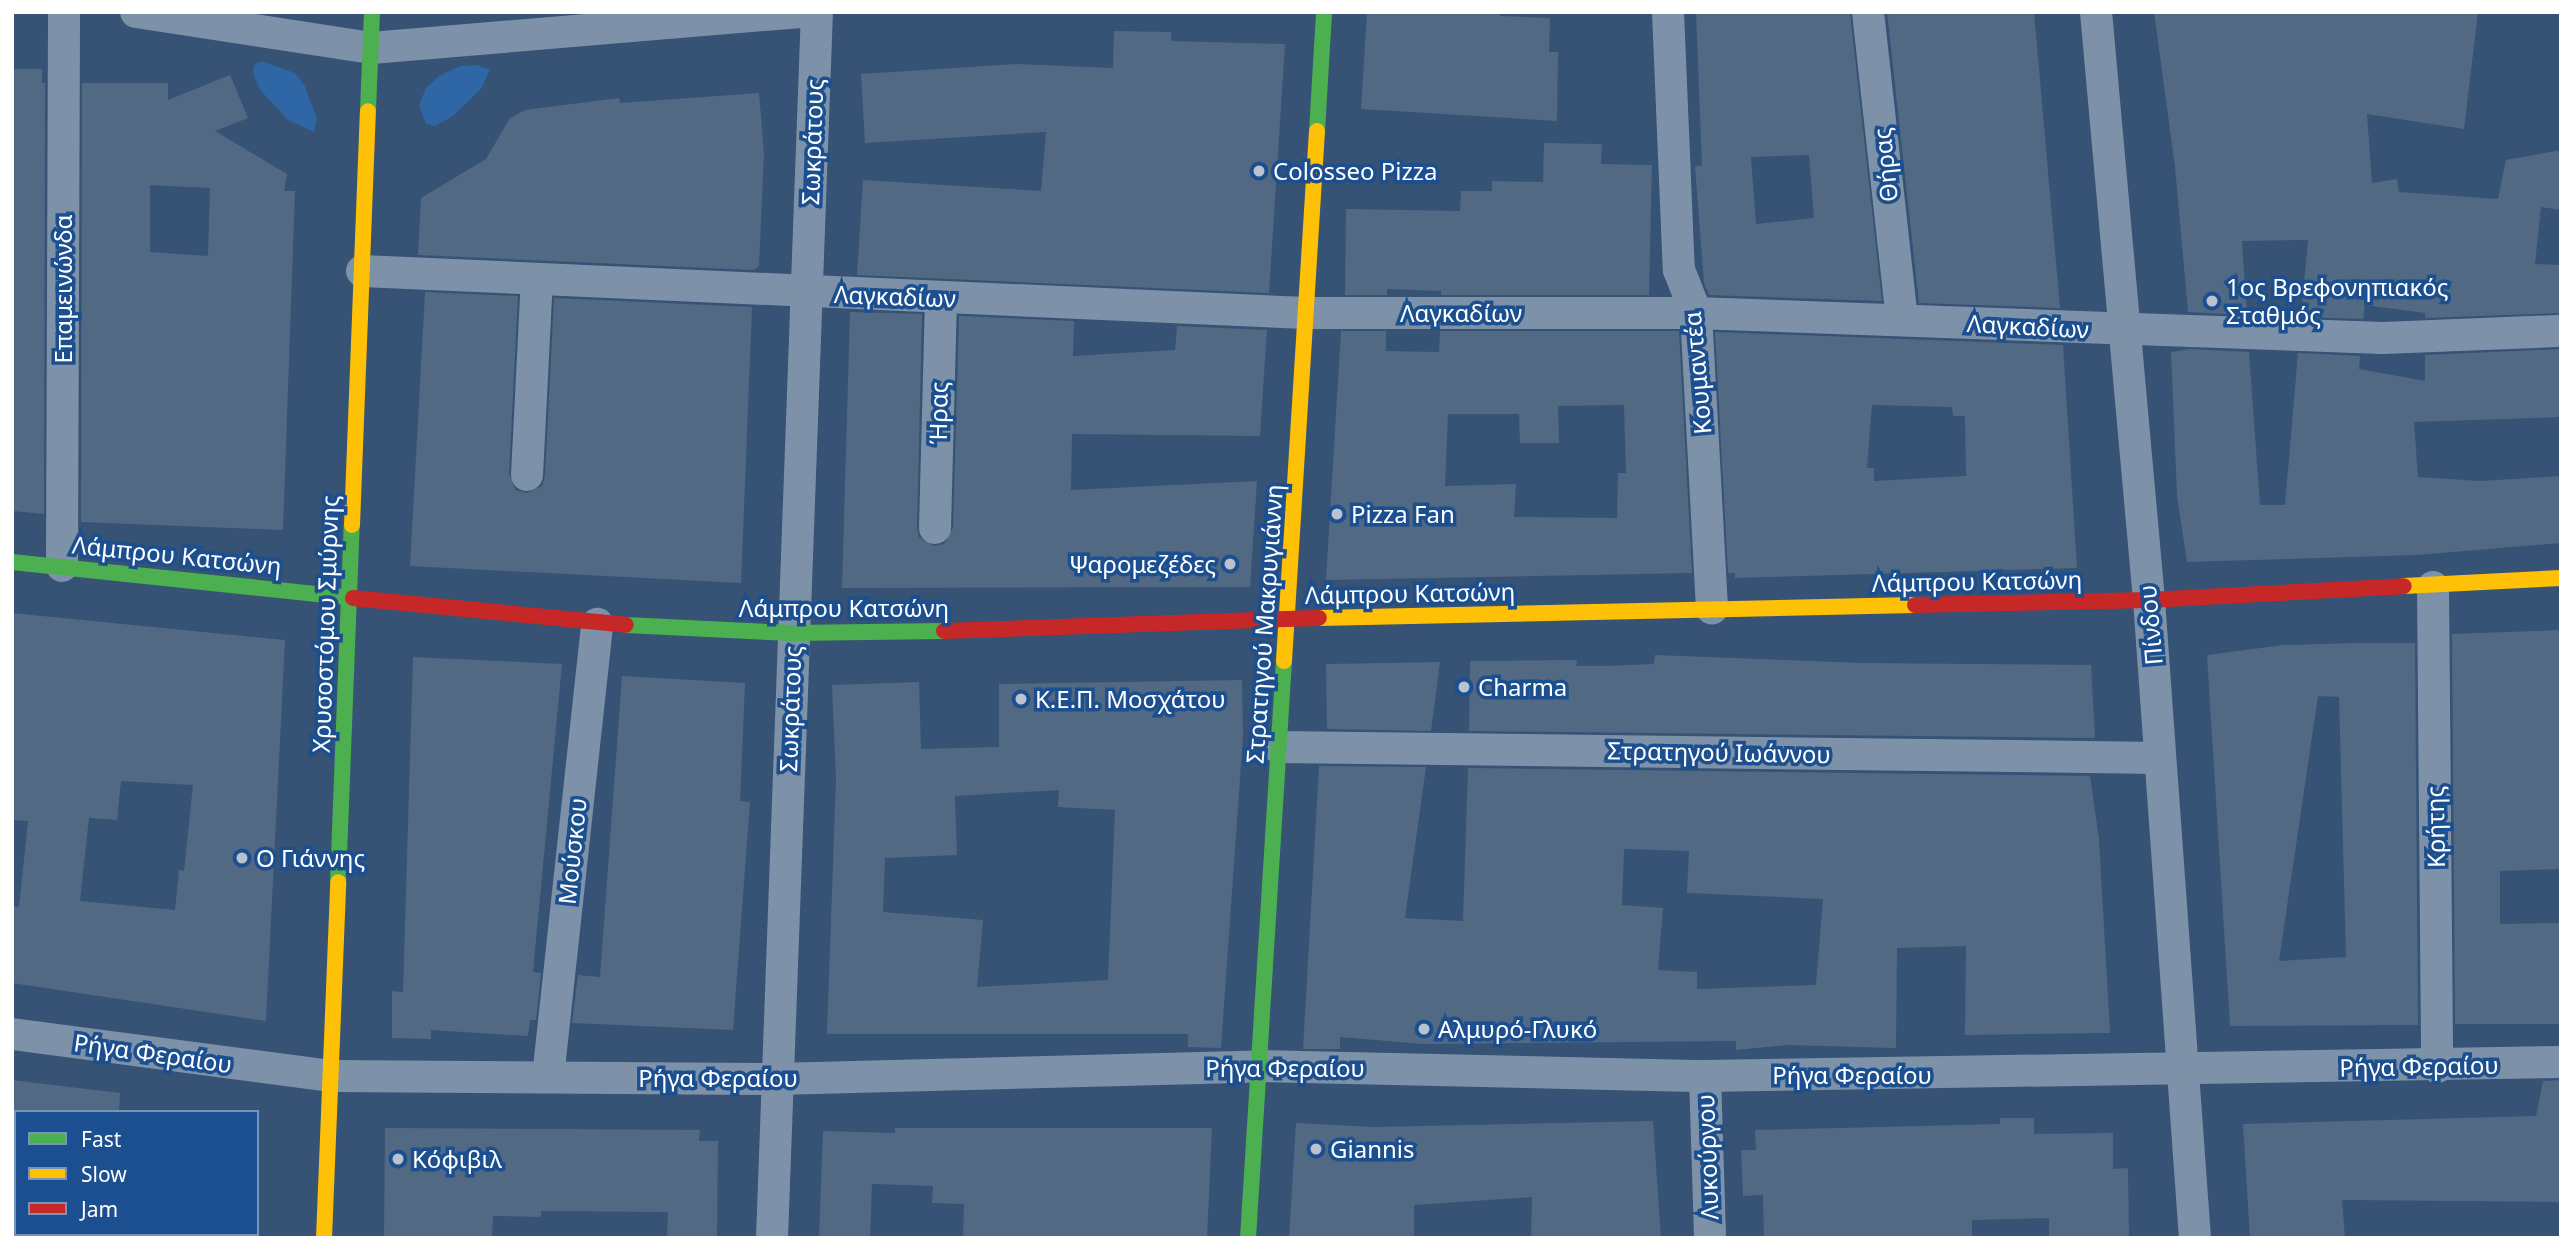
<!DOCTYPE html>
<meta charset="utf-8">
<style>
body{margin:0}
#map{position:relative;width:2573px;height:1250px;overflow:hidden;background:#365274;font-family:"Noto Sans",sans-serif}
div>[style]{position:absolute}
[style*='--x']{left:calc(var(--x)*1px);top:calc(var(--y)*1px);width:calc(var(--w)*1px);rotate:calc(var(--a)*1deg)}
.green>*{inset:0;background:#2f66a5}
.building>*{inset:0;background:#526984}
.street>*{height:32px;margin:-16px;padding:0 16px;transform-origin:16px;border-radius:16px;background:#7d92a8}
.fast>*{height:16px;margin:-8px;padding:0 8px;transform-origin:8px;border-radius:8px;background:#4caf50}
.slow>*{height:16px;margin:-8px;padding:0 8px;transform-origin:8px;border-radius:8px;background:#ffc107}
.jam>*{height:16px;margin:-8px;padding:0 8px;transform-origin:8px;border-radius:8px;background:#c62828}
.dots>*{width:19px;height:19px;translate:-50% -50%;box-sizing:border-box;border:4px solid #1b4f8f;border-radius:50%}
span{translate:-50% -50%;white-space:nowrap;text-align:center;line-height:1.15;-webkit-text-stroke:7px #1b4f8f;paint-order:stroke}
.street-label{font-size:24px;color:#fff}
.poi-label{font-size:24px;color:#fff}
.left{translate:0 -50%;text-align:left}
.right{translate:-100% -50%;text-align:right}
.frame{position:absolute;inset:0;border:14px solid #fff;pointer-events:none}
.legend{position:absolute;left:14px;top:1110px;width:245px;height:126px;box-sizing:border-box;background:#1b4f8f;border:2px solid #7695bc;margin:0;padding:9px 12px;list-style:none;font-size:21px;color:#fff}
.legend li{display:flex;align-items:center;gap:14px;height:35px}
.legend b{width:35px;border:2px solid #7695bc}
</style>
<div id="map">
<div class="green">
<i style="clip-path:polygon(262px 61px,295px 73px,305px 86px,317px 119px,314px 132px,288px 120px,260px 90px,253px 73px,254px 65px)"></i>
<i style="clip-path:polygon(477px 65px,490px 70px,481px 89px,453px 116px,435px 126px,426px 124px,419px 105px,426px 88px,439px 76px,460px 66px)"></i>
</div>
<div class="building">
<i style="clip-path:polygon(1367px 12px,1500px 12px,1500px 16px,1550px 18px,1549px 52px,1558px 52px,1557px 121px,1361px 109px)"></i>
<i style="clip-path:polygon(evenodd,1696px 12px,1850px 12px,1882px 301px,1709px 295px,1704px 283px,1695px 166px,1702px 166px,1696px 12px,1809px 155px,1814px 218px,1756px 224px,1751px 157px,1809px 155px)"></i>
<i style="clip-path:polygon(1887px 12px,2034px 12px,2060px 308px,1919px 303px)"></i>
<i style="clip-path:polygon(2154px 12px,2478px 12px,2464px 129px,2367px 114px,2372px 183px,2397px 179px,2399px 192px,2498px 199px,2506px 160px,2561px 150px,2561px 210px,2541px 207px,2535px 264px,2561px 265px,2561px 313px,2425px 318px,2425px 313px,2365px 305px,2363px 319px,2301px 317px,2308px 240px,2242px 241px,2247px 315px,2188px 312px,2175px 167px)"></i>
<i style="clip-path:polygon(1114px 31px,1171px 32px,1171px 41px,1285px 44px,1269px 293px,857px 275px,863px 180px,1041px 191px,1046px 132px,865px 143px,861px 74px,1016px 64px,1113px 68px)"></i>
<i style="clip-path:polygon(12px 69px,42px 69px,42px 83px,45px 83px,44px 514px,12px 511px)"></i>
<i style="clip-path:polygon(evenodd,230px 75px,248px 118px,215px 131px,287px 174px,284px 191px,295px 191px,283px 530px,81px 522px,82px 83px,168px 83px,168px 100px,230px 75px,150px 185px,210px 188px,208px 256px,150px 252px,150px 185px)"></i>
<i style="clip-path:polygon(759px 93px,764px 154px,759px 266px,754px 270px,418px 255px,421px 198px,486px 159px,510px 118px,525px 110px,619px 98px,620px 103px)"></i>
<i style="clip-path:polygon(1544px 143px,1602px 144px,1601px 164px,1652px 165px,1649px 295px,1441px 295px,1441px 291px,1387px 289px,1387px 295px,1345px 295px,1346px 209px,1460px 211px,1461px 191px,1492px 191px,1492px 181px,1543px 182px)"></i>
<i style="clip-path:polygon(425px 292px,518px 296px,509px 474px,516px 490px,527px 493px,542px 486px,545px 476px,554px 298px,752px 307px,741px 583px,410px 566px)"></i>
<i style="clip-path:polygon(850px 312px,922px 314px,917px 528px,919px 537px,934px 546px,944px 544px,953px 528px,959px 316px,1074px 321px,1073px 356px,1175px 350px,1177px 326px,1267px 330px,1260px 436px,1072px 434px,1071px 490px,1257px 481px,1250px 587px,842px 588px)"></i>
<i style="clip-path:polygon(evenodd,1341px 331px,1386px 331px,1386px 351px,1439px 352px,1440px 331px,1679px 331px,1692px 573px,1326px 580px,1341px 331px,1624px 405px,1626px 473px,1618px 473px,1617px 518px,1514px 517px,1516px 484px,1445px 486px,1448px 414px,1519px 414px,1520px 443px,1559px 443px,1558px 406px,1624px 405px)"></i>
<i style="clip-path:polygon(evenodd,1715px 332px,2063px 345px,2077px 568px,1735px 578px,1735px 573px,1728px 573px,1715px 332px,1872px 405px,1952px 407px,1953px 416px,1965px 416px,1966px 476px,1874px 481px,1874px 468px,1867px 468px,1872px 405px)"></i>
<i style="clip-path:polygon(2190px 349px,2249px 352px,2260px 505px,2285px 505px,2298px 353px,2360px 356px,2359px 369px,2425px 381px,2425px 355px,2561px 349px,2561px 417px,2414px 422px,2418px 477px,2480px 481px,2561px 476px,2561px 543px,2417px 555px,2187px 562px,2177px 496px,2171px 352px)"></i>
<i style="clip-path:polygon(evenodd,12px 613px,285px 640px,266px 1021px,12px 983px,12px 906px,19px 907px,28px 821px,12px 820px,12px 613px,121px 781px,193px 785px,184px 871px,179px 870px,175px 910px,80px 901px,89px 818px,117px 820px,121px 781px)"></i>
<i style="clip-path:polygon(2561px 630px,2561px 869px,2500px 871px,2500px 924px,2561px 923px,2561px 1024px,2455px 1024px,2452px 634px)"></i>
<i style="clip-path:polygon(evenodd,2359px 643px,2415px 643px,2418px 1025px,2230px 1026px,2207px 655px,2284px 645px,2359px 643px,2318px 696px,2339px 697px,2346px 957px,2279px 961px,2318px 696px)"></i>
<i style="clip-path:polygon(1655px 655px,1864px 663px,2091px 665px,2095px 738px,1469px 731px,1470px 661px,1577px 660px,1576px 666px,1605px 666px,1654px 664px)"></i>
<i style="clip-path:polygon(413px 657px,562px 664px,533px 972px,541px 973px,536px 1020px,530px 1020px,528px 1036px,431px 1030px,431px 1039px,392px 1038px,392px 991px,403px 992px)"></i>
<i style="clip-path:polygon(1440px 662px,1431px 731px,1327px 729px,1326px 664px)"></i>
<i style="clip-path:polygon(622px 676px,745px 683px,740px 801px,750px 802px,733px 1030px,572px 1023px,578px 975px,600px 977px)"></i>
<i style="clip-path:polygon(evenodd,1242px 680px,1243px 736px,1221px 1048px,1188px 1047px,1188px 1034px,827px 1034px,836px 778px,832px 685px,919px 682px,921px 749px,999px 747px,999px 684px,1242px 680px,1059px 790px,1058px 807px,1115px 810px,1108px 980px,977px 987px,983px 920px,883px 912px,885px 858px,957px 855px,955px 796px,1059px 790px)"></i>
<i style="clip-path:polygon(evenodd,1319px 766px,1426px 767px,1405px 918px,1463px 921px,1468px 768px,2090px 776px,2099px 839px,2110px 1033px,1965px 1035px,1966px 946px,1897px 948px,1896px 1048px,1787px 1045px,1736px 1050px,1736px 1041px,1423px 1044px,1340px 1037px,1340px 1049px,1303px 1049px,1319px 766px,1624px 849px,1689px 851px,1687px 893px,1823px 899px,1816px 985px,1697px 989px,1697px 972px,1658px 970px,1663px 908px,1622px 905px,1624px 849px)"></i>
<i style="clip-path:polygon(12px 1080px,120px 1093px,119px 1112px,12px 1112px)"></i>
<i style="clip-path:polygon(2561px 1080px,2561px 1202px,2342px 1200px,2345px 1238px,2250px 1238px,2243px 1124px,2536px 1116px,2543px 1081px)"></i>
<i style="clip-path:polygon(2000px 1118px,2034px 1118px,2034px 1134px,2113px 1133px,2113px 1169px,2128px 1168px,2129px 1238px,2049px 1238px,2049px 1218px,1972px 1220px,1972px 1238px,1764px 1238px,1763px 1195px,1743px 1196px,1741px 1150px,1756px 1150px,1755px 1130px,2000px 1124px)"></i>
<i style="clip-path:polygon(1653px 1121px,1661px 1238px,1531px 1238px,1532px 1197px,1414px 1205px,1414px 1238px,1289px 1238px,1296px 1123px,1375px 1127px)"></i>
<i style="clip-path:polygon(385px 1128px,700px 1130px,699px 1141px,718px 1141px,717px 1238px,667px 1238px,668px 1212px,541px 1211px,541px 1217px,493px 1216px,492px 1238px,384px 1238px)"></i>
<i style="clip-path:polygon(895px 1128px,1212px 1128px,1207px 1238px,963px 1238px,964px 1204px,932px 1203px,933px 1186px,872px 1184px,870px 1238px,819px 1238px,823px 1131px,895px 1133px)"></i>
</div>
<div class="street">
<i style="--x:136;--y:12;--w:238;--a:8.7"></i>
<i style="--x:371;--y:48;--w:431;--a:-4.8"></i>
<i style="--x:1668;--y:12;--w:258;--a:87.6"></i>
<i style="--x:1679;--y:270;--w:46;--a:68.4"></i>
<i style="--x:1696;--y:313;--w:296;--a:86.9"></i>
<i style="--x:1868;--y:12;--w:308;--a:83.7"></i>
<i style="--x:2096;--y:12;--w:590;--a:84.85"></i>
<i style="--x:2149;--y:600;--w:640;--a:85.88"></i>
<i style="--x:362;--y:271;--w:945;--a:2.55"></i>
<i style="--x:1306;--y:313;--w:390;--a:0"></i>
<i style="--x:1696;--y:313;--w:687;--a:2.08"></i>
<i style="--x:2383;--y:338;--w:178;--a:-2.3"></i>
<i style="--x:527;--y:475;--w:196;--a:-87.1"></i>
<i style="--x:935;--y:528;--w:230;--a:-88.5"></i>
<i style="--x:62;--y:566;--w:554;--a:-89.79"></i>
<i style="--x:2433;--y:587;--w:480;--a:89.5"></i>
<i style="--x:1278;--y:747;--w:882;--a:0.71"></i>
<i style="--x:12;--y:1034;--w:321;--a:7.5"></i>
<i style="--x:330;--y:1076;--w:446;--a:0.4"></i>
<i style="--x:776;--y:1079;--w:482;--a:-1.5"></i>
<i style="--x:1258;--y:1066;--w:447;--a:1.3"></i>
<i style="--x:1705;--y:1076;--w:856;--a:-0.94"></i>
<i style="--x:1705;--y:1076;--w:162;--a:88.2"></i>
<i style="--x:548;--y:1077;--w:456;--a:-83.8"></i>
<i style="--x:772;--y:1238;--w:1227;--a:-87.9"></i>
</div>
<div class="fast">
<i style="--x:368;--y:111;--w:99;--a:-87.7"></i>
<i style="--x:1317;--y:131;--w:119;--a:-86.6"></i>
<i style="--x:12;--y:562;--w:343;--a:6"></i>
<i style="--x:626;--y:625;--w:166;--a:2.8"></i>
<i style="--x:792;--y:633;--w:152;--a:-0.8"></i>
<i style="--x:338;--y:882;--w:357;--a:-87.8"></i>
<i style="--x:1248;--y:1238;--w:578;--a:-86.43"></i>
</div>
<div class="slow">
<i style="--x:352;--y:525;--w:414;--a:-87.8"></i>
<i style="--x:2404;--y:586;--w:157;--a:-2.9"></i>
<i style="--x:1319;--y:618;--w:596;--a:-1.25"></i>
<i style="--x:1284;--y:661;--w:531;--a:-86.44"></i>
<i style="--x:324;--y:1238;--w:356;--a:-87.7"></i>
</div>
<div class="jam">
<i style="--x:353;--y:598;--w:274;--a:5.6"></i>
<i style="--x:1915;--y:605;--w:234;--a:-1.2"></i>
<i style="--x:2149;--y:600;--w:255;--a:-3.1"></i>
<i style="--x:944;--y:631;--w:375;--a:-2"></i>
</div>
<div class="dots">
<i style="left:1259px;top:171px;background:#b9c2ce"></i>
<i style="left:2212px;top:301px;background:#b9c2ce"></i>
<i style="left:1337px;top:514px;background:#b9c2ce"></i>
<i style="left:1230px;top:564px;background:#b9c2ce"></i>
<i style="left:1464px;top:687px;background:#b9c2ce"></i>
<i style="left:1021px;top:699px;background:#b9c2ce"></i>
<i style="left:242px;top:858px;background:#b9c2ce"></i>
<i style="left:1424px;top:1029px;background:#b9c2ce"></i>
<i style="left:1316px;top:1149px;background:#b9c2ce"></i>
<i style="left:398px;top:1159px;background:#b9c2ce"></i>
</div>
<div class="street-label">
<span style="left:812px;top:142px;rotate:-88deg">Σωκράτους</span>
<span style="left:1885px;top:165px;rotate:-96deg">Θήρας</span>
<span style="left:63px;top:289px;rotate:-90deg">Επαμεινώνδα</span>
<span style="left:895px;top:296px;rotate:2deg">Λαγκαδίων</span>
<span style="left:1461px;top:313px">Λαγκαδίων</span>
<span style="left:2028px;top:326px;rotate:3deg">Λαγκαδίων</span>
<span style="left:1697px;top:373px;rotate:-95deg">Κουμαντέα</span>
<span style="left:938px;top:413px;rotate:-89deg">Ήρας</span>
<span style="left:177px;top:555px;rotate:6deg">Λάμπρου Κατσώνη</span>
<span style="left:1977px;top:581px;rotate:-1deg">Λάμπρου Κατσώνη</span>
<span style="left:1410px;top:593px;rotate:-1deg">Λάμπρου Κατσώνη</span>
<span style="left:844px;top:608px">Λάμπρου Κατσώνη</span>
<span style="left:325px;top:624px;rotate:-88deg">Χρυσοστόμου Σμύρνης</span>
<span style="left:1264px;top:624px;rotate:-86deg">Στρατηγού Μακρυγιάννη</span>
<span style="left:2150px;top:625px;rotate:-95deg">Πίνδου</span>
<span style="left:790px;top:709px;rotate:-88deg">Σωκράτους</span>
<span style="left:1719px;top:752px;rotate:1deg">Στρατηγού Ιωάννου</span>
<span style="left:2435px;top:827px;rotate:-91deg">Κρήτης</span>
<span style="left:572px;top:851px;rotate:-84deg">Μούσκου</span>
<span style="left:153px;top:1053px;rotate:8deg">Ρήγα Φεραίου</span>
<span style="left:2419px;top:1066px;rotate:-1deg">Ρήγα Φεραίου</span>
<span style="left:1285px;top:1068px">Ρήγα Φεραίου</span>
<span style="left:1852px;top:1075px">Ρήγα Φεραίου</span>
<span style="left:718px;top:1078px">Ρήγα Φεραίου</span>
<span style="left:1707px;top:1157px;rotate:-92deg">Λυκούργου</span>
</div>
<div class="poi-label">
<span class="left" style="left:1273px;top:171px">Colosseo Pizza</span>
<span class="left" style="left:2226px;top:301px">1ος Βρεφονηπιακός<br>Σταθμός</span>
<span class="left" style="left:1351px;top:514px">Pizza Fan</span>
<span class="right" style="left:1216px;top:564px">Ψαρομεζέδες</span>
<span class="left" style="left:1478px;top:687px">Charma</span>
<span class="left" style="left:1035px;top:699px">Κ.Ε.Π. Μοσχάτου</span>
<span class="left" style="left:256px;top:858px">Ο Γιάννης</span>
<span class="left" style="left:1438px;top:1029px">Αλμυρό-Γλυκό</span>
<span class="left" style="left:1330px;top:1149px">Giannis</span>
<span class="left" style="left:412px;top:1159px">Κόφιβιλ</span>
</div>
<div class="frame"></div>
<ul class="legend">
<li><b style="height:9px;background:#4caf50"></b>Fast</li>
<li><b style="height:9px;background:#ffc107"></b>Slow</li>
<li><b style="height:9px;background:#c62828"></b>Jam</li>
</ul>
</div>
